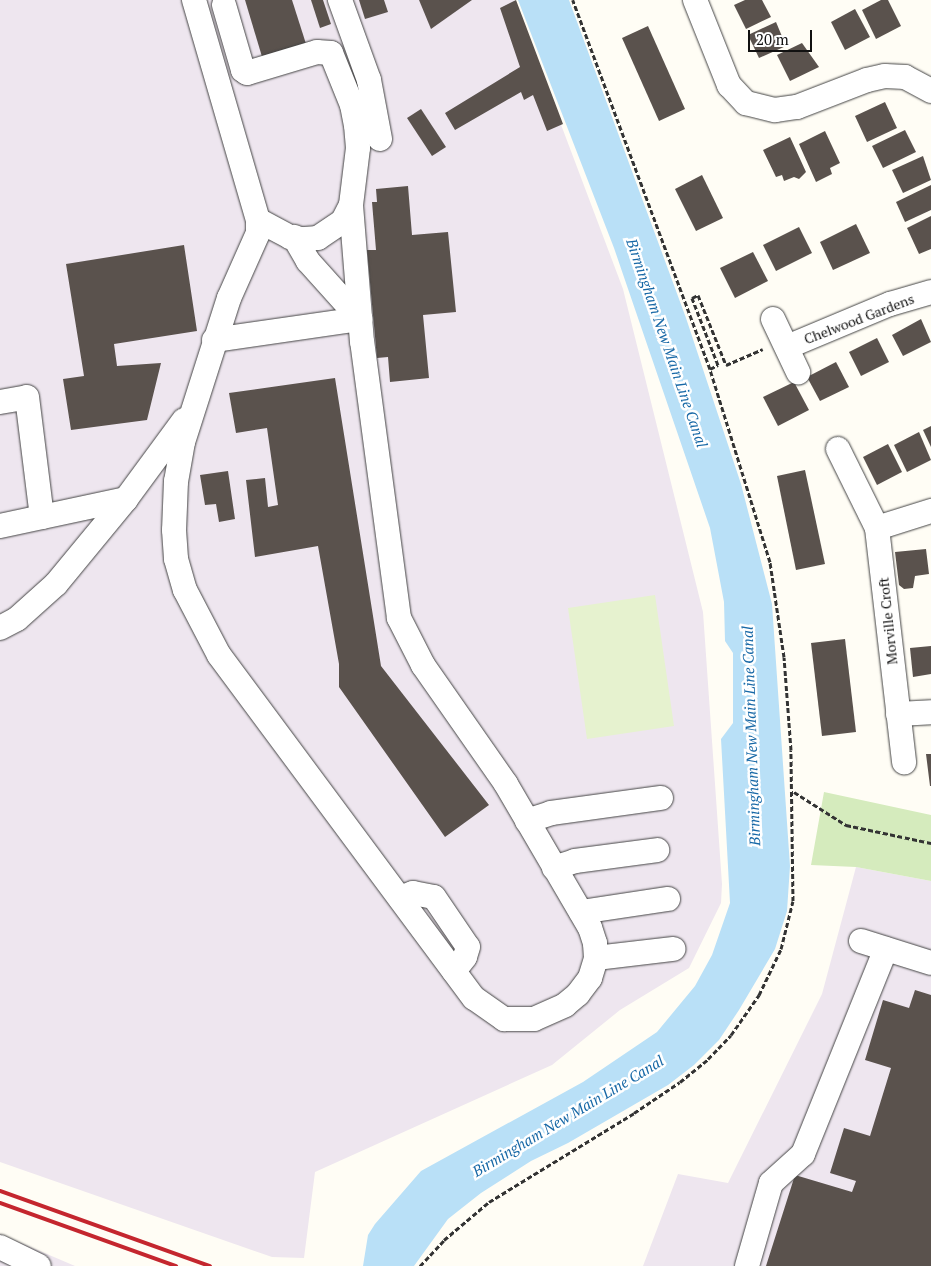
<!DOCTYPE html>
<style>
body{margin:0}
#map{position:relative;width:931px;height:1266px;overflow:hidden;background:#fffdf5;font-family:"PT Serif",serif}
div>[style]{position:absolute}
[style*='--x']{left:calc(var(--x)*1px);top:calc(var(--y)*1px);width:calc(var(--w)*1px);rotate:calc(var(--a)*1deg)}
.industrial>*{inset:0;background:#eee6ef}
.green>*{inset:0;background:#d5ebbd}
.pitch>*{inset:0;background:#e6f2cf}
.water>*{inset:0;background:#b9e0f7}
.building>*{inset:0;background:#5a524d}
.path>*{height:3px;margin-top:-1.5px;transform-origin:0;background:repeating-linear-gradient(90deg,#333 0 5px,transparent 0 7.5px)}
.roads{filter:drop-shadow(0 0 1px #444) drop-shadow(0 0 1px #444)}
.minor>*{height:24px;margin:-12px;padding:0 12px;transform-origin:12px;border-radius:12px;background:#fff}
.rail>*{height:4px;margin:-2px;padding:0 2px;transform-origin:2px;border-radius:2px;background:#c4262e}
span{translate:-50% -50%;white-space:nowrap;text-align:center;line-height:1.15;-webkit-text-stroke:5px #fff;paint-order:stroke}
.street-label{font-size:14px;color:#111}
.water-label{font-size:15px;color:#1768a6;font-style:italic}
.scale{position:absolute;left:748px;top:30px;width:64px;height:22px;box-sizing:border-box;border:2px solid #111;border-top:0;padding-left:6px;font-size:15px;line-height:18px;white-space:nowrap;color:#111;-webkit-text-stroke:4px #fff;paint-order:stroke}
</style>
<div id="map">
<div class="industrial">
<i style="clip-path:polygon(0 0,514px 0,623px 289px,703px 612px,722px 884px,721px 903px,689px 968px,620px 1010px,552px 1065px,315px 1172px,304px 1258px,272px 1257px,0 1162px)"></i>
<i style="clip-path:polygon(856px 867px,931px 881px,931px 1266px,643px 1266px,678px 1174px,728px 1183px,822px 994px)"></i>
<i style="clip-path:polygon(0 1234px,75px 1266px,0 1266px)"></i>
</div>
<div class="green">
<i style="clip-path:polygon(824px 792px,931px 815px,931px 881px,856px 867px,811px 865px)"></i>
</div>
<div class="pitch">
<i style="clip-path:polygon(655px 595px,674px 726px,587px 739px,568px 608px)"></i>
</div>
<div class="water">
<i style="clip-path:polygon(518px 0,569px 0,686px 318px,741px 484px,772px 604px,790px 866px,787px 911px,775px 949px,739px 1010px,719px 1040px,694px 1065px,668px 1085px,568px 1143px,531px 1161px,481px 1193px,448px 1219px,414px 1266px,363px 1266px,368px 1235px,375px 1224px,421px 1171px,583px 1082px,657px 1032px,695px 986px,712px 955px,730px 903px,721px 739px,733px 723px,733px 653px,725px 641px,724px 602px,710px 528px,614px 248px)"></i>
</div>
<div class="building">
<i style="clip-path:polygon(245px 0,292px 0,307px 47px,263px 60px)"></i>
<i style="clip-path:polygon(311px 0,323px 0,331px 24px,320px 28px)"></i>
<i style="clip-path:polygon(359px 0,384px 0,388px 12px,365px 19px)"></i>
<i style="clip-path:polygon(419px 0,472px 0,431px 29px)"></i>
<i style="clip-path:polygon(516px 0,563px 124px,547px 131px,533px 95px,524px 100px,521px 92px,455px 130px,445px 113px,520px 67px,500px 8px)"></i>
<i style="clip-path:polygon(745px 0,762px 0,771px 17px,746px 29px,734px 5px)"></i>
<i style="clip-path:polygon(881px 0,888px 0,901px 26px,876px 39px,862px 10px)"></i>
<i style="clip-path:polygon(855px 9px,870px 37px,845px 50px,831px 22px)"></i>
<i style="clip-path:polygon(776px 22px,786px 46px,759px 58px,748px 35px)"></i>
<i style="clip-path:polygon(648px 26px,685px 109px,659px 121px,622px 38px)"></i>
<i style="clip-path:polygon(802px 43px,819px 67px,790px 81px,777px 55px)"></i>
<i style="clip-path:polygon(885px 102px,897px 128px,867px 142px,855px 116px)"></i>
<i style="clip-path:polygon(421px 109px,446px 147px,432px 156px,407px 118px)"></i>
<i style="clip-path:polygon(905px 130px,916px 152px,883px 168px,872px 146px)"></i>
<i style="clip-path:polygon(825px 131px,840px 163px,830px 168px,832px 174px,816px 182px,799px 144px)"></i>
<i style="clip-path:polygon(790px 137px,806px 172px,799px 179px,794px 177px,784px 181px,782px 175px,776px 177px,763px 150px)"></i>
<i style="clip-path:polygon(923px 156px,931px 180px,903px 193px,892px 170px)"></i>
<i style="clip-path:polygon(702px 175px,723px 218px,696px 231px,675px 189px)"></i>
<i style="clip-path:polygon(931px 185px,931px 210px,905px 222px,896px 202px)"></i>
<i style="clip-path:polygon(408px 186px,412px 235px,448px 232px,456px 312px,423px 315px,429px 378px,390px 382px,388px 357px,377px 358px,367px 250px,376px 250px,372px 202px,377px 202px,376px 189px)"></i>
<i style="clip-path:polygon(931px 216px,931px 249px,919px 254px,907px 228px)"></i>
<i style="clip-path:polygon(856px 224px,870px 253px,833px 270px,820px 242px)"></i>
<i style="clip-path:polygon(799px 227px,812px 253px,776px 271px,763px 245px)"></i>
<i style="clip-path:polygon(184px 245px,197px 331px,114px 344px,117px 366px,161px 363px,147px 420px,71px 430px,63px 379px,84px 376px,66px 264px)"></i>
<i style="clip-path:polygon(753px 252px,768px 281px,735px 298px,720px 268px)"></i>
<i style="clip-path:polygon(921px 319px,931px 342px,903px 356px,892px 335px)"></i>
<i style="clip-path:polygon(877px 338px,889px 362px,861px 376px,849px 352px)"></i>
<i style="clip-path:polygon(836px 362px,849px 387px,820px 401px,807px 377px)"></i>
<i style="clip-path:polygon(335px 378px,381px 666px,489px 805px,445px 837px,339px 687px,339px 664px,318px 546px,255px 557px,246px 480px,265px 478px,268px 507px,278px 505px,267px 428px,236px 433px,229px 393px)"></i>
<i style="clip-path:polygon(794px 382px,809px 410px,778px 426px,763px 397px)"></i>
<i style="clip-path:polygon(931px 426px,931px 447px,923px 430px)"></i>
<i style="clip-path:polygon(919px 432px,931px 460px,907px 472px,894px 445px)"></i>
<i style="clip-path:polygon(888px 444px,902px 472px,877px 485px,863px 457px)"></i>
<i style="clip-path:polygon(805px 470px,825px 564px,796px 570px,777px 476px)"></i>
<i style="clip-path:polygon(228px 471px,235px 519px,219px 522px,216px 504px,205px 505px,200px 475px)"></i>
<i style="clip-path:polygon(926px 549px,929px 574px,915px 576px,913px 588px,904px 589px,899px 585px,895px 552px)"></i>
<i style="clip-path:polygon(845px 639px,856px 732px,822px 736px,811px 643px)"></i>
<i style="clip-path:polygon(931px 646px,931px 674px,913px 677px,910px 648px)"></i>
<i style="clip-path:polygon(926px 754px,931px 754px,931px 786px,930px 786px)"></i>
<i style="clip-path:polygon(915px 990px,931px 995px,931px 1266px,766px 1266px,795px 1175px,852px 1192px,856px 1181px,830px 1173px,844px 1128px,870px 1136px,891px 1068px,865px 1060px,883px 1000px,909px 1008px)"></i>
</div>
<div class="path">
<i style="--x:710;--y:369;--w:9;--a:-27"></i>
<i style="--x:718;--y:365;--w:72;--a:-111.2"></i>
<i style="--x:692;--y:298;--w:7;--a:-27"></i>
<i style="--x:698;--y:295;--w:75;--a:68.2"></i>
<i style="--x:726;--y:365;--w:40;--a:-23.4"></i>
<i style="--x:794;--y:792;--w:62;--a:32.4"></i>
<i style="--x:846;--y:825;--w:87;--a:12"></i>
<i style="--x:420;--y:1266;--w:35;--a:-47"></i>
<i style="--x:444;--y:1240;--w:59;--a:-40.2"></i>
<i style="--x:489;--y:1202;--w:170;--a:-31.5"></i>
<i style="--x:634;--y:1113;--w:55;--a:-34"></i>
<i style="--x:680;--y:1082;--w:36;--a:-39"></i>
<i style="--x:708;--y:1059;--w:33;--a:-46"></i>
<i style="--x:731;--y:1035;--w:49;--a:-55"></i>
<i style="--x:759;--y:995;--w:51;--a:-64.4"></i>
<i style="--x:781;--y:949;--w:49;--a:-76"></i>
<i style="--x:793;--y:901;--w:151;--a:-90.8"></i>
<i style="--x:791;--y:750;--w:93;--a:-94.3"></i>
<i style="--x:784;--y:657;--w:96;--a:-98.4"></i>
<i style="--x:770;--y:562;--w:202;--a:-107.3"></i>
<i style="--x:710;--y:369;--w:394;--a:-110.4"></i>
</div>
<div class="roads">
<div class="minor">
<i style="--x:194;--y:0;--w:229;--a:73.8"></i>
<i style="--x:258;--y:220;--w:13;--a:90"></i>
<i style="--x:258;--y:233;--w:71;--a:114"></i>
<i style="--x:229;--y:298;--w:151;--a:107.7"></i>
<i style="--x:183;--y:442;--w:40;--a:100"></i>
<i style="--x:176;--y:481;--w:49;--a:92.3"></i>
<i style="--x:174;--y:530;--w:29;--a:86"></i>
<i style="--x:176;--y:559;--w:32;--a:74"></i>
<i style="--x:185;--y:590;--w:73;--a:62.4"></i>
<i style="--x:219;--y:655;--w:427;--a:53.4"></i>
<i style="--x:474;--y:998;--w:37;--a:35"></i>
<i style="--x:504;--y:1019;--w:30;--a:0"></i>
<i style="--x:534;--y:1019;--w:34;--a:-24"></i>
<i style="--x:565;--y:1005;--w:17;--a:-40"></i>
<i style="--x:578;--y:994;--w:20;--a:-53"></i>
<i style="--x:590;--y:978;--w:21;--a:-73"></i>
<i style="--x:596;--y:958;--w:15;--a:-94"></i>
<i style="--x:595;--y:943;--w:16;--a:-108"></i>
<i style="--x:590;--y:928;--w:167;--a:-120.3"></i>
<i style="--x:506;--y:784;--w:145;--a:-124.9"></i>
<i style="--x:423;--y:665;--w:53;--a:-117.1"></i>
<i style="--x:399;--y:618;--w:278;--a:-97.6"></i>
<i style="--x:362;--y:342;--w:137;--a:-94.6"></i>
<i style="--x:340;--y:0;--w:85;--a:70.1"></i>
<i style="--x:369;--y:80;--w:60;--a:79.4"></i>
<i style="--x:695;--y:0;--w:92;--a:68.2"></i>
<i style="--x:729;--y:85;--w:25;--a:47"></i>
<i style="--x:746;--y:103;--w:30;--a:14"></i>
<i style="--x:775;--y:110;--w:22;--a:-8"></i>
<i style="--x:797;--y:107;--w:75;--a:-21.1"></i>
<i style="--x:867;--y:80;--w:18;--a:-13"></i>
<i style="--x:885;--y:76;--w:20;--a:3"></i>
<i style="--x:905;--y:77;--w:30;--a:28"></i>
<i style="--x:224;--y:5;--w:68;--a:73.7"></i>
<i style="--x:243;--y:70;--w:5;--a:37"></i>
<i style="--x:247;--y:73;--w:73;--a:-16.7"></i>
<i style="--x:317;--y:52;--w:14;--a:4"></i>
<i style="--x:331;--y:53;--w:56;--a:68"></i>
<i style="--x:352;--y:105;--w:20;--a:79"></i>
<i style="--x:356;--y:125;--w:23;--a:85"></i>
<i style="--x:358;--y:148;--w:57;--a:97"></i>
<i style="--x:351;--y:205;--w:18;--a:117"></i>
<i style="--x:343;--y:221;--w:30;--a:146"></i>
<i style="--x:318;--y:238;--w:16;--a:176"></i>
<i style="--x:302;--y:239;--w:12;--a:-171"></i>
<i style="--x:290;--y:237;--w:36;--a:-152"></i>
<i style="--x:773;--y:319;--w:59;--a:64.7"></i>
<i style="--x:214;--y:340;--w:148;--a:-8.2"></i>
<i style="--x:360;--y:319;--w:78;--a:-131.9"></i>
<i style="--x:308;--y:261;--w:28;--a:-120"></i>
<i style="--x:787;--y:347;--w:112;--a:-22.7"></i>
<i style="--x:890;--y:304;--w:43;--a:-16.3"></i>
<i style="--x:0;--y:402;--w:27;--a:-10"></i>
<i style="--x:27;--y:397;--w:121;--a:82.9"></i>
<i style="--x:838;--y:449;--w:88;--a:63.7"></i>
<i style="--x:877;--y:528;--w:236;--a:83.4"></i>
<i style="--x:0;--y:526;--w:129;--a:-12.1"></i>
<i style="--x:877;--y:528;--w:57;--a:-17.5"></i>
<i style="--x:0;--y:628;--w:19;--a:-28"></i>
<i style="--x:17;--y:619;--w:52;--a:-41.9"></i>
<i style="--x:56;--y:584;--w:110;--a:-50.5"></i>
<i style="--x:126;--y:499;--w:98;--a:-53.7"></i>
<i style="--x:898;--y:714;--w:33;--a:-3"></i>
<i style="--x:527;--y:821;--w:25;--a:-18"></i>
<i style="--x:551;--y:813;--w:111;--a:-7.8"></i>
<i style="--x:554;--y:868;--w:22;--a:-18"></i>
<i style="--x:575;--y:861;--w:83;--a:-7.6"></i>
<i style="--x:400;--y:898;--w:14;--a:-21"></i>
<i style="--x:413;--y:893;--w:21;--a:11"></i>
<i style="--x:434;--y:897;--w:60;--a:55.8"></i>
<i style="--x:468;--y:947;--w:10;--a:107"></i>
<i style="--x:465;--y:957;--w:18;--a:128"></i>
<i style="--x:581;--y:912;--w:88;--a:-8.5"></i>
<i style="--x:861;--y:941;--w:73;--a:17.4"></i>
<i style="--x:596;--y:958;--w:78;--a:-6.7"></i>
<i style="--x:0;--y:1247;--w:43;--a:26"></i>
<i style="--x:747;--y:1266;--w:86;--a:-73.9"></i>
<i style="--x:771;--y:1183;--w:43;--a:-42.2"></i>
<i style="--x:803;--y:1154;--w:221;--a:-68"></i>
</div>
</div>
<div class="rail">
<i style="--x:0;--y:1191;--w:223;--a:19.7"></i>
<i style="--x:0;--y:1203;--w:187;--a:19.7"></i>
</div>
<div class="street-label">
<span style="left:859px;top:319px;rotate:-21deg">Chelwood Gardens</span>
<span style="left:888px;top:621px;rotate:-96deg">Morville Croft</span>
</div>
<div class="water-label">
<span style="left:667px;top:343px;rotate:71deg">Birmingham New Main Line Canal</span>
<span style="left:751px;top:736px;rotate:-92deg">Birmingham New Main Line Canal</span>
<span style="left:568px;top:1116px;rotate:-31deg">Birmingham New Main Line Canal</span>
</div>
<div class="scale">20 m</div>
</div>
